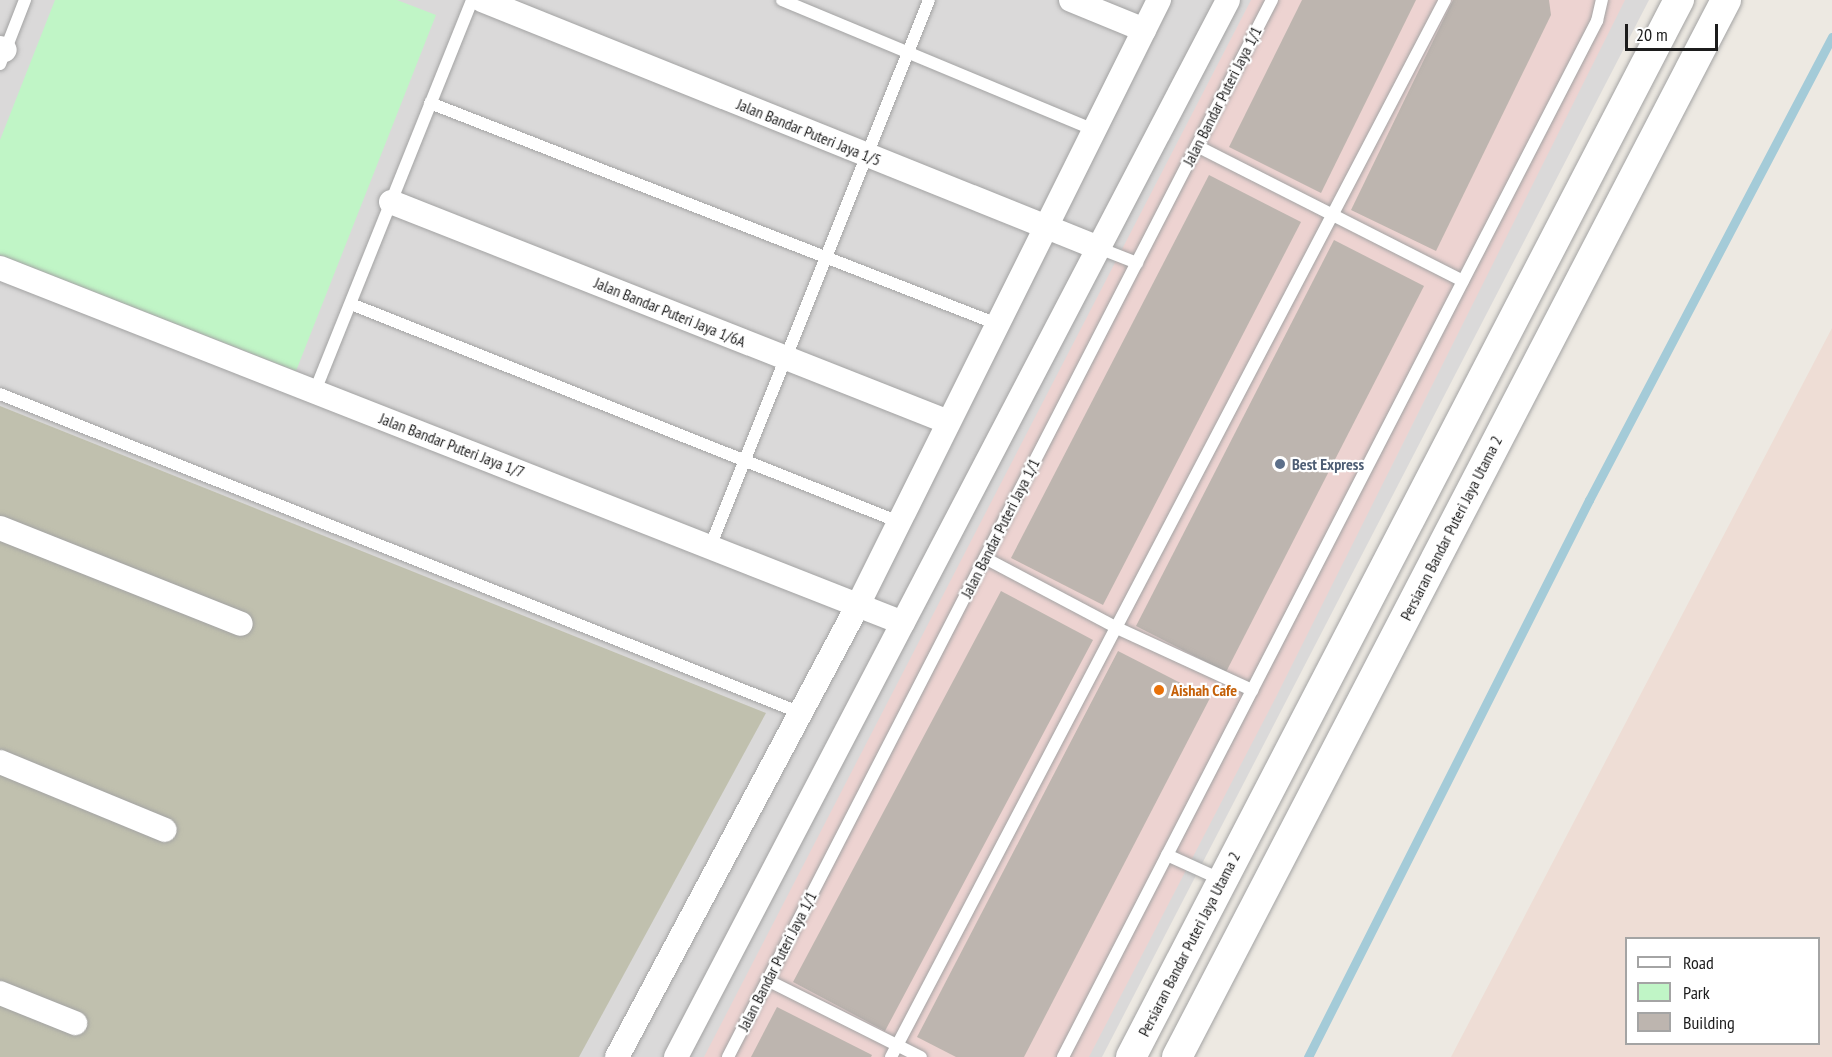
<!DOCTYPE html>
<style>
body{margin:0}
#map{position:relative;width:1832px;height:1057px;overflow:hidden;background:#ede9e2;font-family:"PT Sans Narrow",sans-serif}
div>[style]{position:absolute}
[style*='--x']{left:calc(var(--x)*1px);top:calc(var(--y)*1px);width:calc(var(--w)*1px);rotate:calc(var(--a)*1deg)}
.residential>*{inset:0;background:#dad9d9}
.commercial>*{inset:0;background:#edd3d1}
.military>*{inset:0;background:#eeddd5}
.construction>*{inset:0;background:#c0c0ae}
.park>*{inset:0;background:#c0f5c6}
.stream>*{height:9px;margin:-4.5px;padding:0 4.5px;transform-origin:4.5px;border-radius:4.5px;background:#a4cbd8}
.building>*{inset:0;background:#bdb5af}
.roads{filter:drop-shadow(0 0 2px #a3a3a3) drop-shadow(0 0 2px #a3a3a3)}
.service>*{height:12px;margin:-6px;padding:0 6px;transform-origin:6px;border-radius:6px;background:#fff}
.minor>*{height:24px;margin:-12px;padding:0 12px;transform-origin:12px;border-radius:12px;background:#fff}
.tertiary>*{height:30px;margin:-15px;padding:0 15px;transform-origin:15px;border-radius:15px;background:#fff}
.dots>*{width:16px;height:16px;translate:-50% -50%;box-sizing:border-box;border:3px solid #fff;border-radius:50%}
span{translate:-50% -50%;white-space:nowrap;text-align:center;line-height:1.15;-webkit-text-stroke:4.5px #fff;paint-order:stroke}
.street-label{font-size:16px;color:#1c1c1c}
.service-label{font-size:16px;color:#4e5e75;font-weight:700}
.left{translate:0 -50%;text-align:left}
.food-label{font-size:16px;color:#c56008;font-weight:700}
.legend{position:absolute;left:1625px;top:937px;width:195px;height:108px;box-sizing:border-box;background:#fff;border:2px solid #a4a4a4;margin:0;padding:8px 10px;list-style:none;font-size:18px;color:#1c1c1c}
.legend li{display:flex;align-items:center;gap:12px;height:30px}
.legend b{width:30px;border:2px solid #a4a4a4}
.scale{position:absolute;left:1625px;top:24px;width:93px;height:27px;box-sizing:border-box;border:3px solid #1c1c1c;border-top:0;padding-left:8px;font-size:18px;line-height:21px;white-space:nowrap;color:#1c1c1c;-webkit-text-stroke:4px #fff;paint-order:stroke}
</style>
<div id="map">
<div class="residential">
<i style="clip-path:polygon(0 0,1649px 0,1102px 1057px,0 1057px)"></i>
</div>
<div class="commercial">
<i style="clip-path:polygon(1251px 0,1625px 0,1276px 697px,1089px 1057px,704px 1057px)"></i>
</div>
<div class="military">
<i style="clip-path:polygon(evenodd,1832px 328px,1832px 1057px,1451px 1057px,1832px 328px,1626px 938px,1818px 938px,1818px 1044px,1626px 1044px,1626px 938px)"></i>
</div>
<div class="construction">
<i style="clip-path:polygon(0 406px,766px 713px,579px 1057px,0 1057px)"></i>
</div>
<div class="park">
<i style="clip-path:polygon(55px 0,397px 0,436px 15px,296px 371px,0 255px,0 140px)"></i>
</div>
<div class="stream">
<i style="--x:1308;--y:1057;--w:624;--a:-63.23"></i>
<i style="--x:1589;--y:500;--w:523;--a:-62.31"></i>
</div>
<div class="building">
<i style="clip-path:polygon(1302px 0,1416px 0,1321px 193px,1229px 147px)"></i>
<i style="clip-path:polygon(1453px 0,1549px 0,1551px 15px,1436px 251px,1351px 210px)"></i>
<i style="clip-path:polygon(1209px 175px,1301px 222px,1103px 605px,1011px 558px)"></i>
<i style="clip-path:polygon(1334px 240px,1424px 286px,1226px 672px,1136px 626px)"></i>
<i style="clip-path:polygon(1001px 591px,1093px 640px,885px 1031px,793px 982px)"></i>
<i style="clip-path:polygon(1118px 651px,1210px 698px,1024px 1057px,956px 1057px,917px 1037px)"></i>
<i style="clip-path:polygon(777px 1007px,872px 1055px,871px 1057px,751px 1057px)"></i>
</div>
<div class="roads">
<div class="service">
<i style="--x:782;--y:0;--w:338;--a:22.6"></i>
<i style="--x:0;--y:64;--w:69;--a:-68.7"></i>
<i style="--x:430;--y:103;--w:609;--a:21.29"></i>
<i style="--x:1197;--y:146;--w:298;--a:26.9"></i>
<i style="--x:1099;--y:248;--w:41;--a:21.5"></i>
<i style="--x:351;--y:304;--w:590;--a:21.69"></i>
<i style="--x:315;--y:391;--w:421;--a:-68.1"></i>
<i style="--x:0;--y:394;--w:862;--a:21.72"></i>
<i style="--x:710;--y:547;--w:589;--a:-68.18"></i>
<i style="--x:985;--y:558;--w:149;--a:27.9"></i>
<i style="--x:1117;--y:628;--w:149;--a:24.7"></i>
<i style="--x:1167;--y:855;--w:60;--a:24.4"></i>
<i style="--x:767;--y:980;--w:172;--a:26.6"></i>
<i style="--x:728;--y:1057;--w:1189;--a:-62.77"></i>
<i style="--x:891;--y:1057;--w:1193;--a:-62.34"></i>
<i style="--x:1063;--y:1057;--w:1166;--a:-62.73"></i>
<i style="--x:1597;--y:21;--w:22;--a:-77"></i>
</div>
<div class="minor">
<i style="--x:482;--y:0;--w:665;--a:21.9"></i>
<i style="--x:1071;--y:0;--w:79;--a:22.3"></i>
<i style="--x:0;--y:48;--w:5;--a:22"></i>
<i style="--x:391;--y:202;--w:599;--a:21.55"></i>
<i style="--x:0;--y:268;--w:970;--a:21.46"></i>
<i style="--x:0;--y:528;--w:259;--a:21.7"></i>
<i style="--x:0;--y:762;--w:178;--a:22.4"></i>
<i style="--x:0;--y:993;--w:81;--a:21.8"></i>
<i style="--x:617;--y:1057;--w:512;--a:-61.93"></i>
<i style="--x:858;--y:605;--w:676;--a:-63.55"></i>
<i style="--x:676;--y:1057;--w:1192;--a:-62.42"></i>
</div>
<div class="tertiary">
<i style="--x:1131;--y:1057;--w:1191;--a:-62.6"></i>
<i style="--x:1177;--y:1057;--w:1191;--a:-62.55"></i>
</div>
</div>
<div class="dots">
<i style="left:1280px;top:464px;background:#5c6f8a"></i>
<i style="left:1159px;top:690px;background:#e8710a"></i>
</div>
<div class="street-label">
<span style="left:1222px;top:96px;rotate:-63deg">Jalan Bandar Puteri Jaya 1/1</span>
<span style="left:809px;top:132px;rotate:22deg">Jalan Bandar Puteri Jaya 1/5</span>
<span style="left:670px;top:312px;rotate:22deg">Jalan Bandar Puteri Jaya 1/6A</span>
<span style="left:452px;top:445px;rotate:21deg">Jalan Bandar Puteri Jaya 1/7</span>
<span style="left:1000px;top:528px;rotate:-63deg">Jalan Bandar Puteri Jaya 1/1</span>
<span style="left:1451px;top:528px;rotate:-63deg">Persiaran Bandar Puteri Jaya Utama 2</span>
<span style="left:1189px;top:944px;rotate:-63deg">Persiaran Bandar Puteri Jaya Utama 2</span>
<span style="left:777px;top:961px;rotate:-63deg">Jalan Bandar Puteri Jaya 1/1</span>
</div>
<div class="service-label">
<span class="left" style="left:1292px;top:464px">Best Express</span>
</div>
<div class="food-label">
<span class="left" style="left:1171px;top:690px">Aishah Cafe</span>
</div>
<ul class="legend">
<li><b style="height:8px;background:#fff"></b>Road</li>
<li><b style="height:16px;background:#c0f5c6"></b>Park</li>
<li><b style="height:16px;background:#bdb5af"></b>Building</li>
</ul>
<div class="scale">20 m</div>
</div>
